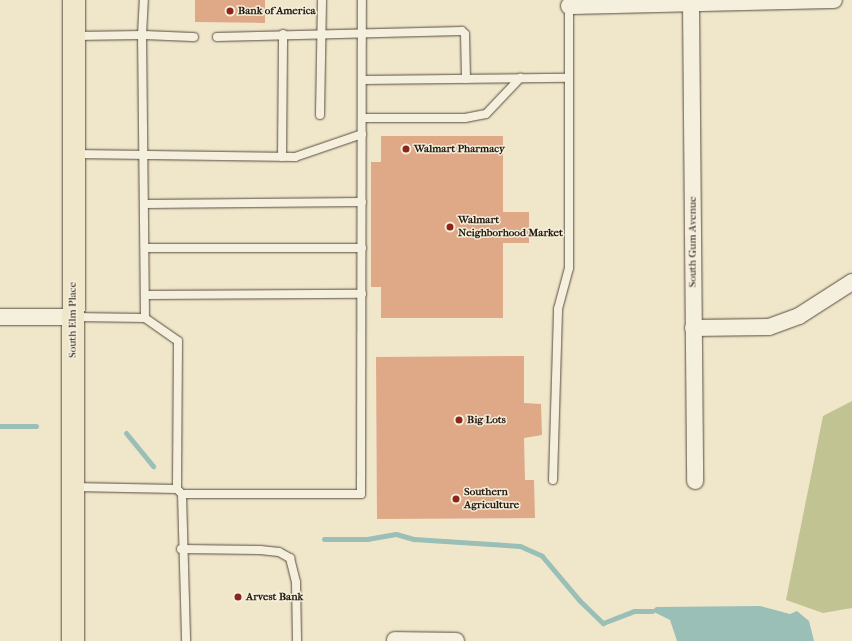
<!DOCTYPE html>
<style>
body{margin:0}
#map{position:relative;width:852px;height:641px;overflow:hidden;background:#f0e7cb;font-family:"IM FELL French Canon",serif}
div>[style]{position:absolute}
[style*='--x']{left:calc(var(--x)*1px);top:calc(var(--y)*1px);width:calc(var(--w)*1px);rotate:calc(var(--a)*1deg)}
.green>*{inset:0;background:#c1c392}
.water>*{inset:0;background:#9abfb7}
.stream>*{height:5px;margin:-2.5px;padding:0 2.5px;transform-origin:2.5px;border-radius:2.5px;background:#9abfb7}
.building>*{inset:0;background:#dfa887}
.roads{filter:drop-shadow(0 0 1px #584c3d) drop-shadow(0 0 1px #584c3d)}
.lane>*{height:8px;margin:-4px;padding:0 4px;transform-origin:4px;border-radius:4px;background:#f5efdd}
.street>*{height:16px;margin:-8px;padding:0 8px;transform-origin:8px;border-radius:8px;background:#f5efdd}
.primary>*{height:22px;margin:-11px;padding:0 11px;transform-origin:11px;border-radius:11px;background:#f0e7cb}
.dots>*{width:11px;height:11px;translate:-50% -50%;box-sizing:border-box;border:2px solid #f5efdd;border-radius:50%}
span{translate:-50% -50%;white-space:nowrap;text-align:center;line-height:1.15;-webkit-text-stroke:3px #f5efdd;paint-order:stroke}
.poi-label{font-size:11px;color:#26190e;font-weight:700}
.left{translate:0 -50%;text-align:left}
.street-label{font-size:11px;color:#26190e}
</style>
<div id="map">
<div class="green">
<i style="clip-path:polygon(852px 401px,852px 608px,823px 613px,786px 600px,823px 416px)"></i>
</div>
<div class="water">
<i style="clip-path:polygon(760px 606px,790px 614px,797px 611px,809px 621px,814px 641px,677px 641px,670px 620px,652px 611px,656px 607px)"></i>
</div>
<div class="stream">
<i style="--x:0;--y:426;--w:36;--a:0"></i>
<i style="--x:126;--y:433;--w:43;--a:50.7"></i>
<i style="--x:324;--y:539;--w:43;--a:0"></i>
<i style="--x:367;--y:539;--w:29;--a:-10"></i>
<i style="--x:396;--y:534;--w:19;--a:16"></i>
<i style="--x:414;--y:539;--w:106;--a:3.8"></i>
<i style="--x:520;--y:546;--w:24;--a:24"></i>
<i style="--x:542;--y:556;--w:59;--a:49.8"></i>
<i style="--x:580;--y:601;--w:32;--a:44"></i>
<i style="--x:603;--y:623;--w:33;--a:-21"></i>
<i style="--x:634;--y:611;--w:18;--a:0"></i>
</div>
<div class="building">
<i style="clip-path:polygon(195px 0,265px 0,265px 23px,195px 22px)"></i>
<i style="clip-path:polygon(381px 136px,503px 136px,503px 212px,529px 212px,529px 243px,503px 243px,503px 318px,381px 318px,381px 287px,371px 287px,371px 162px,381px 162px)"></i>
<i style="clip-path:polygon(524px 356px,524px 403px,541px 404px,542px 435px,524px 438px,525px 480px,534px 480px,535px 518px,377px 519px,376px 357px)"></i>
</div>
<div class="roads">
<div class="lane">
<i style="--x:75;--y:36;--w:67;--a:-0.9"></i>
<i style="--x:142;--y:35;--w:35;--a:-87"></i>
<i style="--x:217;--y:37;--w:245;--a:-1.4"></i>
<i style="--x:462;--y:31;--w:4;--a:45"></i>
<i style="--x:465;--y:34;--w:45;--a:88.7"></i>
<i style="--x:362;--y:80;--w:207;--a:-0.6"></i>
<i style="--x:320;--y:115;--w:115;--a:-89"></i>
<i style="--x:362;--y:118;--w:103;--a:0"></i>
<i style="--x:465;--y:118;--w:21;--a:-11"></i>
<i style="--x:486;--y:114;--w:50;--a:-46.6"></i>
<i style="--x:75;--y:154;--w:220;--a:0.8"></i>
<i style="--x:295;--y:157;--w:71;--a:-18.9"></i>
<i style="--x:282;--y:157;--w:123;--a:-89.5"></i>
<i style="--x:145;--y:204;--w:217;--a:-0.5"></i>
<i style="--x:145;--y:248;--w:217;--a:0"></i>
<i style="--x:145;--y:295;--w:217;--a:-0.3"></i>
<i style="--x:74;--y:317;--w:71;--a:0.8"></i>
<i style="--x:145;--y:318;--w:40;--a:34.9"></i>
<i style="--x:178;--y:341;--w:148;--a:90.4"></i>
<i style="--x:145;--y:318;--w:283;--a:-90.6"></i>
<i style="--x:142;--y:35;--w:52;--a:2.2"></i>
<i style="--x:553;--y:480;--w:171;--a:-88.3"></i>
<i style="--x:558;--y:309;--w:42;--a:-75"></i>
<i style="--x:569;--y:268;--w:265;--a:-90"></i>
<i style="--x:74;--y:487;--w:103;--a:1.1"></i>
<i style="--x:177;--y:489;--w:7;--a:45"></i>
<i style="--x:182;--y:494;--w:179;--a:0"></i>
<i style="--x:361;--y:494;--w:494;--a:-89.9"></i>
<i style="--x:182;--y:494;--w:147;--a:88.4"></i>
<i style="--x:181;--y:549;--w:79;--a:0.7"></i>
<i style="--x:260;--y:550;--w:19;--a:6"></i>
<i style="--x:279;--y:552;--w:13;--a:29"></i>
<i style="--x:290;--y:558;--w:25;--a:76"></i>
<i style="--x:296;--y:582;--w:59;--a:89"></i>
</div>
<div class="street">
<i style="--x:691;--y:3;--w:478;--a:89.5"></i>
<i style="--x:569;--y:6;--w:265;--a:-1.3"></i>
<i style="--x:0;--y:317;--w:73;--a:0"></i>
<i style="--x:693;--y:328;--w:76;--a:-0.8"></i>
<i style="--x:769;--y:327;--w:32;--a:-20"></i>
<i style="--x:799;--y:316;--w:63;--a:-32.7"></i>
<i style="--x:395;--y:640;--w:61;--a:0.9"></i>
</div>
<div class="primary">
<i style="--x:73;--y:641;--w:641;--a:-89.91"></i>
</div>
</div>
<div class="dots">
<i style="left:230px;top:11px;background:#8f2418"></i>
<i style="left:406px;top:149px;background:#8f2418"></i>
<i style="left:450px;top:227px;background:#8f2418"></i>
<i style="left:459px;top:420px;background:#8f2418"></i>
<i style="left:456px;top:499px;background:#8f2418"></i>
<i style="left:238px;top:597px;background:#8f2418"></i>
</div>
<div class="poi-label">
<span class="left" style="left:238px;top:11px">Bank of America</span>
<span class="left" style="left:414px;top:149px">Walmart Pharmacy</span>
<span class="left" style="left:458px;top:227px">Walmart<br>Neighborhood Market</span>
<span class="left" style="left:467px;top:420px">Big Lots</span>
<span class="left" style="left:464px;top:499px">Southern<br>Agriculture</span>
<span class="left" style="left:246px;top:597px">Arvest Bank</span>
</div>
<div class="street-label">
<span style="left:693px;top:242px;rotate:-90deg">South Gum Avenue</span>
<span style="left:73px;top:320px;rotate:-90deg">South Elm Place</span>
</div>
</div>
